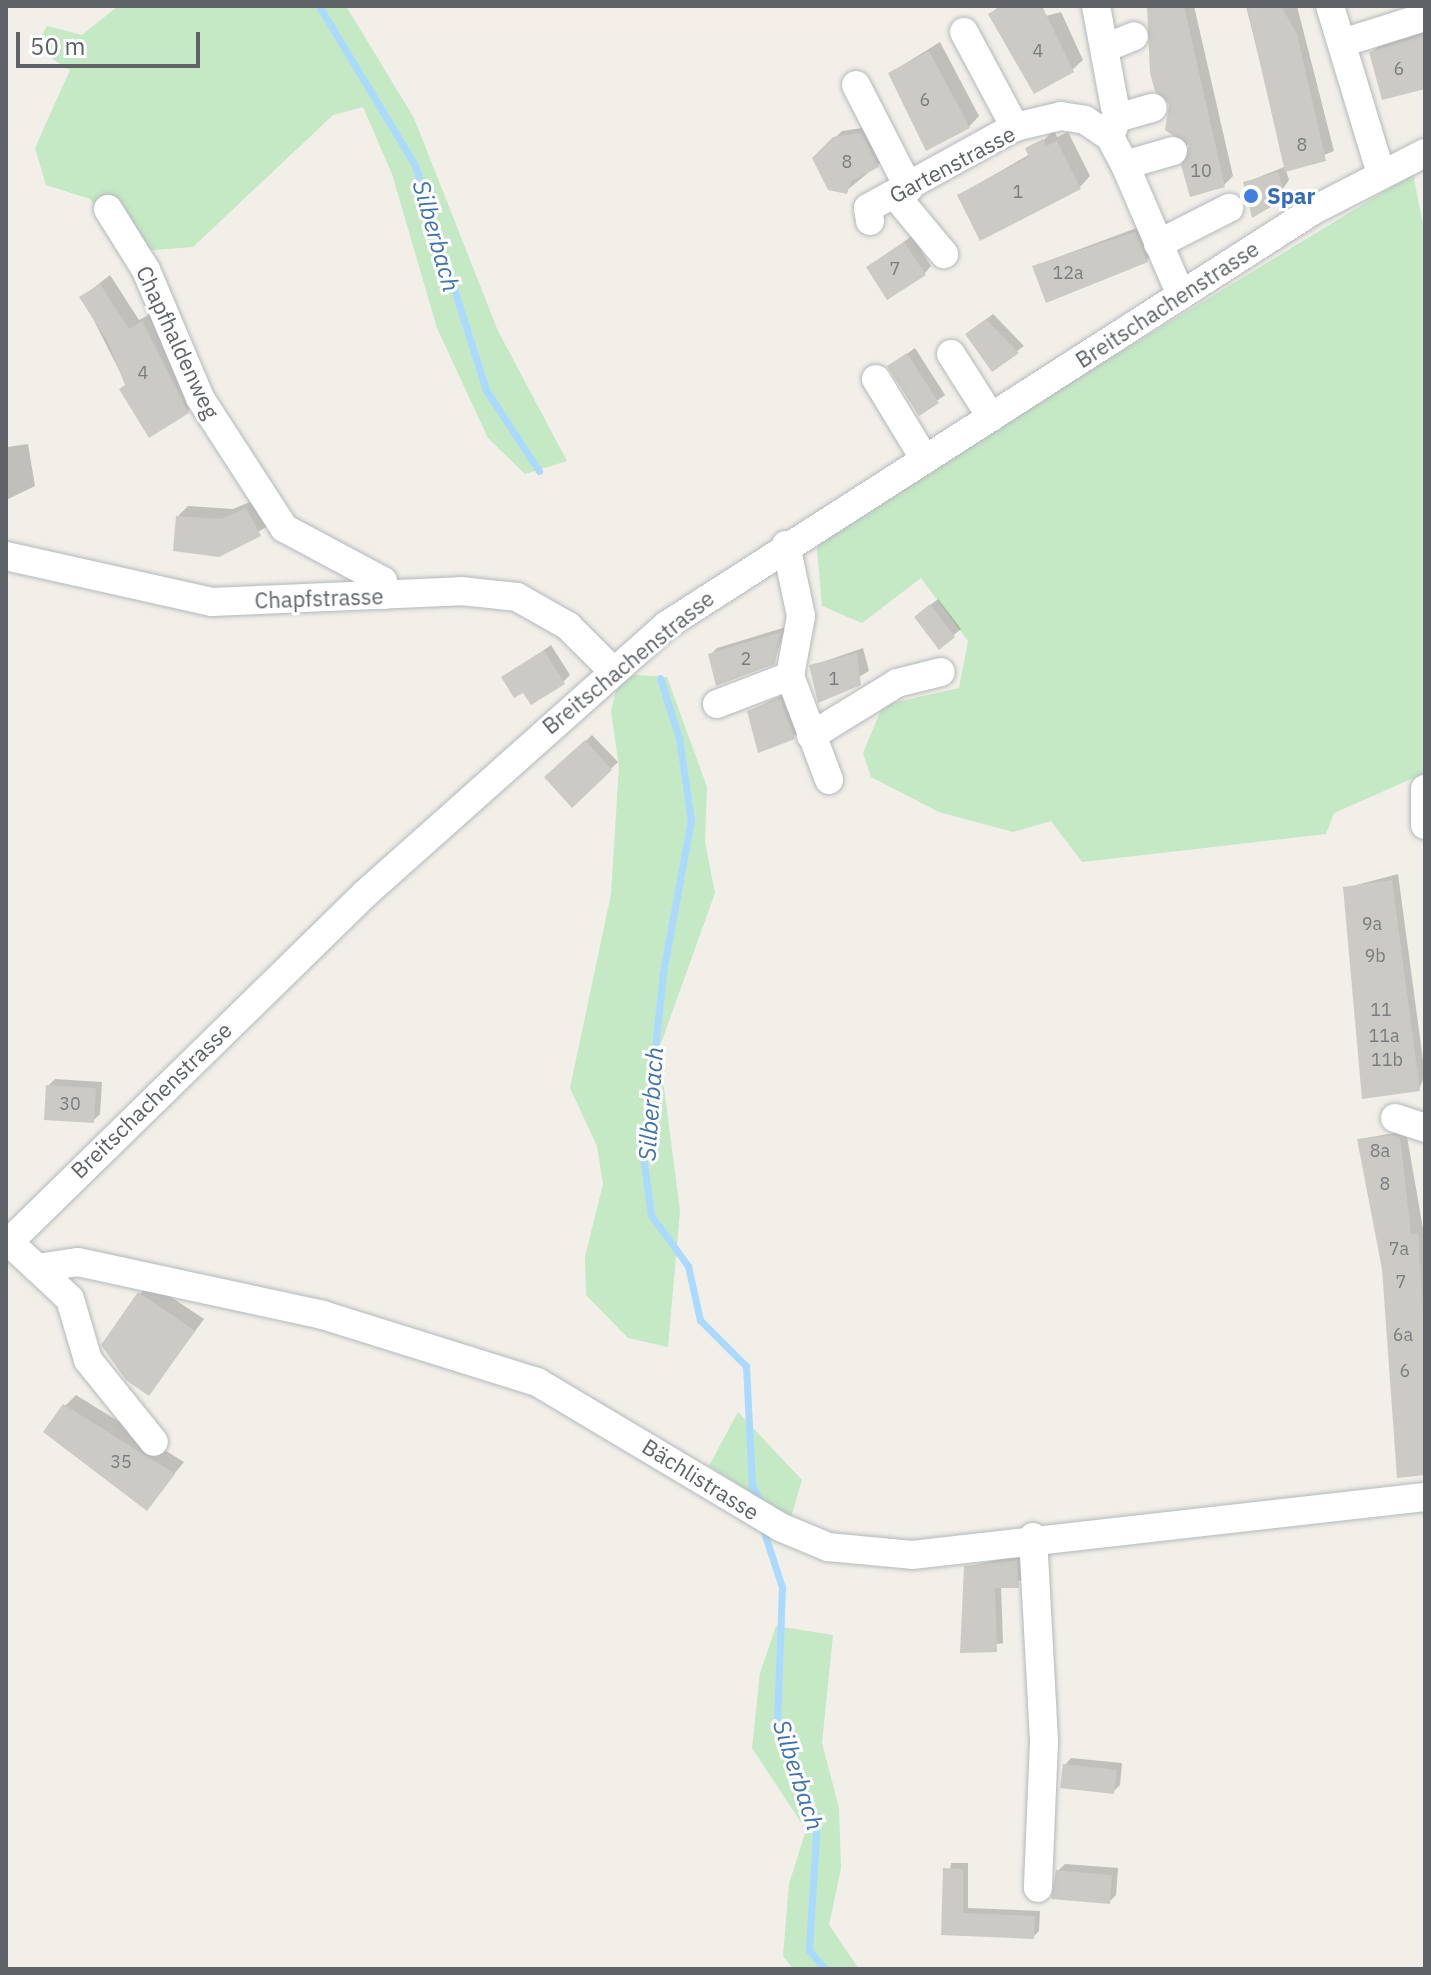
<!DOCTYPE html>
<meta charset="utf-8">
<style>
body{margin:0}
#map{position:relative;width:1431px;height:1975px;overflow:hidden;background:#f1efe8;font-family:"IBM Plex Sans",sans-serif}
div>[style]{position:absolute}
[style*='--x']{left:calc(var(--x)*1px);top:calc(var(--y)*1px);width:calc(var(--w)*1px);rotate:calc(var(--a)*1deg)}
.green>*{inset:0;background:#c5e8c5}
.shadow>*{inset:0;background:#0003}
.stream>*{height:7px;margin:-3.5px;padding:0 3.5px;transform-origin:3.5px;border-radius:3.5px;background:#aadaff}
.building>*{inset:0;background:#cccac5}
.roads{filter:drop-shadow(0 0 2px #b5b8bc) drop-shadow(0 0 2px #b5b8bc)}
.minor>*{height:28px;margin:-14px;padding:0 14px;transform-origin:14px;border-radius:14px;background:#fff}
.dots>*{width:22px;height:22px;translate:-50% -50%;box-sizing:border-box;border:4px solid #fff;border-radius:50%}
span{translate:-50% -50%;white-space:nowrap;text-align:center;line-height:1.15;-webkit-text-stroke:6px #fff;paint-order:stroke}
.number-label{font-size:18px;color:#7a7d7f}
.number-label span{-webkit-text-stroke-width:0}
.street-label{font-size:22px;color:#5f6368}
.shop-label{font-size:22px;color:#366cbe;font-weight:700}
.left{translate:0 -50%;text-align:left}
.water-label{font-size:24px;color:#4174ab;font-style:italic}
.frame{position:absolute;inset:0;border:8px solid #5f6368;pointer-events:none}
.scale{position:absolute;left:16px;top:32px;width:184px;height:36px;box-sizing:border-box;border:4px solid #5f6368;border-top:0;padding-left:10px;font-size:24px;line-height:28px;white-space:nowrap;color:#5f6368;-webkit-text-stroke:6px #fff;paint-order:stroke}
</style>
<div id="map">
<div class="green">
<i style="clip-path:polygon(118px 6px,346px 6px,414px 118px,498px 331px,567px 461px,525px 474px,488px 438px,437px 328px,392px 174px,363px 107px,333px 115px,193px 247px,129px 252px,90px 199px,46px 185px,35px 148px,70px 70px,35px 48px,47px 26px,82px 35px)"></i>
<i style="clip-path:polygon(1413px 174px,1425px 234px,1425px 773px,1334px 813px,1326px 834px,1082px 862px,1051px 821px,1013px 832px,939px 812px,871px 777px,863px 753px,883px 705px,959px 688px,968px 641px,921px 578px,862px 623px,822px 606px,816px 537px)"></i>
<i style="clip-path:polygon(620px 674px,667px 677px,707px 787px,705px 842px,715px 893px,659px 1049px,680px 1211px,668px 1347px,628px 1338px,586px 1295px,585px 1257px,603px 1184px,597px 1146px,570px 1088px,611px 894px,619px 767px,611px 711px)"></i>
<i style="clip-path:polygon(738px 1412px,802px 1480px,791px 1517px,709px 1466px)"></i>
<i style="clip-path:polygon(776px 1626px,833px 1635px,822px 1743px,839px 1808px,841px 1868px,829px 1925px,859px 1969px,793px 1969px,783px 1956px,789px 1884px,806px 1830px,752px 1748px,760px 1673px)"></i>
</div>
<div class="shadow">
<i style="clip-path:polygon(999px 6px,1044px 6px,1023px 22px,1061px 12px,1083px 60px,1072px 70px,991px 14px)"></i>
<i style="clip-path:polygon(1148px 6px,1194px 6px,1233px 176px,1224px 185px,1191px 145px)"></i>
<i style="clip-path:polygon(1246px 6px,1297px 6px,1334px 151px,1286px 170px,1289px 180px,1273px 203px,1245px 183px,1286px 166px)"></i>
<i style="clip-path:polygon(1425px 28px,1425px 87px,1371px 53px,1382px 42px)"></i>
<i style="clip-path:polygon(940px 42px,979px 116px,969px 127px,890px 73px)"></i>
<i style="clip-path:polygon(868px 127px,885px 159px,846px 191px,814px 158px,842px 131px)"></i>
<i style="clip-path:polygon(1054px 130px,1057px 137px,1068px 132px,1090px 176px,1080px 187px,959px 195px,1030px 154px)"></i>
<i style="clip-path:polygon(1142px 226px,1154px 253px,1147px 260px,1034px 266px)"></i>
<i style="clip-path:polygon(912px 236px,931px 266px,925px 273px,868px 267px)"></i>
<i style="clip-path:polygon(110px 275px,139px 320px,152px 313px,198px 402px,188px 411px,126px 384px,82px 297px)"></i>
<i style="clip-path:polygon(993px 314px,1024px 346px,992px 369px,967px 334px)"></i>
<i style="clip-path:polygon(915px 348px,945px 395px,919px 414px,889px 367px)"></i>
<i style="clip-path:polygon(6px 440px,7px 447px,28px 444px,35px 486px,6px 500px)"></i>
<i style="clip-path:polygon(257px 499px,271px 524px,219px 555px,178px 516px,188px 506px,233px 509px)"></i>
<i style="clip-path:polygon(938px 599px,961px 629px,939px 647px,923px 611px)"></i>
<i style="clip-path:polygon(786px 627px,774px 662px,710px 655px,717px 648px)"></i>
<i style="clip-path:polygon(551px 645px,570px 675px,563px 682px,524px 690px,504px 678px)"></i>
<i style="clip-path:polygon(863px 648px,869px 671px,820px 700px,811px 666px)"></i>
<i style="clip-path:polygon(787px 693px,800px 730px,793px 737px,749px 711px)"></i>
<i style="clip-path:polygon(592px 735px,618px 762px,572px 805px,547px 777px)"></i>
<i style="clip-path:polygon(1398px 874px,1425px 1075px,1419px 1089px,1345px 888px)"></i>
<i style="clip-path:polygon(55px 1079px,102px 1082px,100px 1114px,93px 1121px,48px 1086px)"></i>
<i style="clip-path:polygon(1406px 1131px,1425px 1240px,1425px 1473px,1360px 1139px)"></i>
<i style="clip-path:polygon(150px 1283px,204px 1319px,149px 1394px,140px 1294px)"></i>
<i style="clip-path:polygon(76px 1395px,184px 1462px,146px 1508px,65px 1406px)"></i>
<i style="clip-path:polygon(1023px 1554px,1025px 1579px,1001px 1586px,1003px 1643px,962px 1651px,966px 1567px)"></i>
<i style="clip-path:polygon(1071px 1758px,1122px 1763px,1120px 1785px,1113px 1792px,1065px 1765px)"></i>
<i style="clip-path:polygon(951px 1863px,968px 1863px,968px 1908px,1040px 1911px,1039px 1931px,1033px 1937px,943px 1933px)"></i>
<i style="clip-path:polygon(1065px 1864px,1118px 1868px,1116px 1895px,1109px 1902px,1058px 1871px)"></i>
</div>
<div class="stream">
<i style="--x:319;--y:6;--w:186;--a:58.9"></i>
<i style="--x:415;--y:165;--w:236;--a:72.5"></i>
<i style="--x:486;--y:390;--w:97;--a:56.8"></i>
<i style="--x:660;--y:678;--w:63;--a:72.4"></i>
<i style="--x:679;--y:738;--w:83;--a:81.7"></i>
<i style="--x:691;--y:820;--w:156;--a:100.4"></i>
<i style="--x:663;--y:973;--w:184;--a:96.2"></i>
<i style="--x:643;--y:1156;--w:60;--a:82.3"></i>
<i style="--x:651;--y:1215;--w:63;--a:54"></i>
<i style="--x:688;--y:1266;--w:55;--a:77.5"></i>
<i style="--x:700;--y:1320;--w:65;--a:45"></i>
<i style="--x:746;--y:1366;--w:119;--a:87.1"></i>
<i style="--x:752;--y:1485;--w:19;--a:65"></i>
<i style="--x:763;--y:1529;--w:61;--a:71.9"></i>
<i style="--x:782;--y:1587;--w:138;--a:92.1"></i>
<i style="--x:777;--y:1725;--w:102;--a:66.9"></i>
<i style="--x:817;--y:1819;--w:131;--a:93.5"></i>
<i style="--x:809;--y:1950;--w:25;--a:50"></i>
</div>
<div class="building">
<i style="clip-path:polygon(1002px 6px,1042px 6px,1074px 72px,1034px 94px,988px 14px)"></i>
<i style="clip-path:polygon(1147px 6px,1184px 6px,1225px 187px,1190px 197px,1181px 165px,1189px 146px,1165px 130px,1169px 104px,1155px 91px,1150px 73px)"></i>
<i style="clip-path:polygon(1247px 6px,1281px 6px,1297px 34px,1326px 161px,1285px 172px)"></i>
<i style="clip-path:polygon(1425px 35px,1425px 89px,1382px 100px,1369px 52px)"></i>
<i style="clip-path:polygon(929px 51px,970px 128px,926px 151px,888px 73px)"></i>
<i style="clip-path:polygon(861px 133px,879px 167px,851px 181px,847px 194px,828px 190px,812px 158px,833px 137px)"></i>
<i style="clip-path:polygon(1043px 139px,1046px 146px,1057px 141px,1081px 189px,980px 241px,957px 195px,1029px 157px,1025px 148px)"></i>
<i style="clip-path:polygon(1278px 172px,1283px 188px,1270px 196px,1274px 205px,1252px 218px,1243px 182px)"></i>
<i style="clip-path:polygon(1135px 232px,1148px 262px,1046px 303px,1032px 266px)"></i>
<i style="clip-path:polygon(904px 242px,926px 275px,887px 300px,866px 267px)"></i>
<i style="clip-path:polygon(100px 284px,129px 329px,142px 321px,189px 413px,149px 438px,119px 389px,125px 385px,108px 342px,79px 297px)"></i>
<i style="clip-path:polygon(986px 319px,1019px 353px,992px 372px,965px 334px)"></i>
<i style="clip-path:polygon(907px 353px,939px 403px,919px 416px,887px 366px)"></i>
<i style="clip-path:polygon(246px 508px,261px 536px,219px 557px,173px 551px,176px 516px,221px 519px)"></i>
<i style="clip-path:polygon(930px 604px,955px 637px,939px 650px,914px 617px)"></i>
<i style="clip-path:polygon(781px 632px,775px 664px,716px 686px,708px 654px)"></i>
<i style="clip-path:polygon(544px 650px,565px 684px,531px 705px,523px 693px,514px 698px,501px 677px)"></i>
<i style="clip-path:polygon(857px 653px,861px 685px,818px 703px,809px 665px)"></i>
<i style="clip-path:polygon(780px 698px,795px 739px,758px 753px,747px 711px)"></i>
<i style="clip-path:polygon(585px 740px,612px 770px,572px 808px,544px 777px)"></i>
<i style="clip-path:polygon(1392px 880px,1420px 1091px,1362px 1099px,1343px 887px)"></i>
<i style="clip-path:polygon(46px 1085px,96px 1088px,94px 1123px,44px 1120px)"></i>
<i style="clip-path:polygon(1394px 1135px,1400px 1137px,1411px 1234px,1418px 1233px,1425px 1343px,1425px 1475px,1397px 1478px,1382px 1269px,1357px 1139px)"></i>
<i style="clip-path:polygon(138px 1292px,195px 1331px,149px 1396px,126px 1380px,101px 1345px)"></i>
<i style="clip-path:polygon(63px 1404px,175px 1474px,147px 1511px,43px 1432px)"></i>
<i style="clip-path:polygon(1017px 1560px,1019px 1588px,995px 1588px,997px 1652px,960px 1653px,964px 1566px)"></i>
<i style="clip-path:polygon(1063px 1764px,1117px 1770px,1114px 1794px,1060px 1788px)"></i>
<i style="clip-path:polygon(943px 1868px,963px 1869px,963px 1913px,1035px 1916px,1034px 1939px,941px 1935px)"></i>
<i style="clip-path:polygon(1056px 1870px,1112px 1875px,1110px 1904px,1051px 1899px)"></i>
</div>
<div class="roads">
<div class="minor">
<i style="--x:1096;--y:6;--w:114;--a:79.4"></i>
<i style="--x:1117;--y:118;--w:20;--a:110"></i>
<i style="--x:1330;--y:6;--w:172;--a:73.1"></i>
<i style="--x:964;--y:32;--w:108;--a:61.8"></i>
<i style="--x:1342;--y:43;--w:87;--a:-17.4"></i>
<i style="--x:1105;--y:48;--w:31;--a:-22"></i>
<i style="--x:856;--y:85;--w:116;--a:62.8"></i>
<i style="--x:1117;--y:118;--w:37;--a:-16"></i>
<i style="--x:1125;--y:165;--w:50;--a:-16.3"></i>
<i style="--x:895;--y:195;--w:77;--a:50.3"></i>
<i style="--x:108;--y:209;--w:72;--a:58.1"></i>
<i style="--x:146;--y:270;--w:139;--a:67.1"></i>
<i style="--x:200;--y:398;--w:155;--a:57.1"></i>
<i style="--x:284;--y:528;--w:112;--a:28.2"></i>
<i style="--x:383;--y:581;--w:14;--a:86"></i>
<i style="--x:870;--y:221;--w:13;--a:-99"></i>
<i style="--x:868;--y:208;--w:168;--a:-28.9"></i>
<i style="--x:1015;--y:127;--w:47;--a:-13.4"></i>
<i style="--x:1061;--y:116;--w:24;--a:9"></i>
<i style="--x:1085;--y:120;--w:30;--a:34"></i>
<i style="--x:1110;--y:137;--w:32;--a:62"></i>
<i style="--x:1125;--y:165;--w:142;--a:66.7"></i>
<i style="--x:1158;--y:244;--w:80;--a:-26.9"></i>
<i style="--x:951;--y:354;--w:75;--a:57.6"></i>
<i style="--x:876;--y:379;--w:92;--a:58.7"></i>
<i style="--x:786;--y:545;--w:73;--a:78.1"></i>
<i style="--x:801;--y:616;--w:61;--a:100.4"></i>
<i style="--x:790;--y:676;--w:111;--a:69.4"></i>
<i style="--x:6;--y:556;--w:211;--a:12.6"></i>
<i style="--x:212;--y:602;--w:249;--a:-2.5"></i>
<i style="--x:461;--y:591;--w:56;--a:6.1"></i>
<i style="--x:517;--y:597;--w:59;--a:29.6"></i>
<i style="--x:568;--y:626;--w:62;--a:45"></i>
<i style="--x:717;--y:704;--w:78;--a:-21"></i>
<i style="--x:811;--y:736;--w:101;--a:-31.6"></i>
<i style="--x:897;--y:683;--w:45;--a:-14"></i>
<i style="--x:1425;--y:789;--w:36;--a:90"></i>
<i style="--x:1395;--y:1118;--w:32;--a:18"></i>
<i style="--x:9;--y:1242;--w:38;--a:43"></i>
<i style="--x:37;--y:1268;--w:41;--a:-8.3"></i>
<i style="--x:78;--y:1262;--w:251;--a:12.2"></i>
<i style="--x:323;--y:1315;--w:224;--a:17.4"></i>
<i style="--x:537;--y:1382;--w:283;--a:30.8"></i>
<i style="--x:780;--y:1527;--w:52;--a:22.6"></i>
<i style="--x:828;--y:1547;--w:84;--a:5.4"></i>
<i style="--x:912;--y:1555;--w:516;--a:-6.45"></i>
<i style="--x:6;--y:1245;--w:503;--a:-44.36"></i>
<i style="--x:366;--y:893;--w:403;--a:-41.7"></i>
<i style="--x:667;--y:625;--w:766;--a:-32.69"></i>
<i style="--x:1312;--y:211;--w:127;--a:-27.2"></i>
<i style="--x:37;--y:1268;--w:45;--a:43.2"></i>
<i style="--x:70;--y:1299;--w:64;--a:73.6"></i>
<i style="--x:88;--y:1360;--w:105;--a:51.2"></i>
<i style="--x:1033;--y:1537;--w:205;--a:86.9"></i>
<i style="--x:1044;--y:1742;--w:146;--a:92.4"></i>
</div>
</div>
<div class="dots">
<i style="left:1251px;top:196px;background:#3f7fe0"></i>
</div>
<div class="number-label">
<span style="left:1038px;top:51px">4</span>
<span style="left:1399px;top:69px">6</span>
<span style="left:925px;top:100px">6</span>
<span style="left:1302px;top:145px">8</span>
<span style="left:847px;top:162px">8</span>
<span style="left:1201px;top:171px">10</span>
<span style="left:1018px;top:192px">1</span>
<span style="left:895px;top:269px">7</span>
<span style="left:1068px;top:273px">12a</span>
<span style="left:143px;top:373px">4</span>
<span style="left:746px;top:659px">2</span>
<span style="left:834px;top:679px">1</span>
<span style="left:1372px;top:924px">9a</span>
<span style="left:1375px;top:956px">9b</span>
<span style="left:1381px;top:1010px">11</span>
<span style="left:1384px;top:1036px">11a</span>
<span style="left:1387px;top:1060px">11b</span>
<span style="left:70px;top:1104px">30</span>
<span style="left:1380px;top:1151px">8a</span>
<span style="left:1385px;top:1184px">8</span>
<span style="left:1399px;top:1249px">7a</span>
<span style="left:1401px;top:1282px">7</span>
<span style="left:1403px;top:1335px">6a</span>
<span style="left:1405px;top:1371px">6</span>
<span style="left:121px;top:1462px">35</span>
</div>
<div class="street-label">
<span style="left:952px;top:164px;rotate:-28deg">Gartenstrasse</span>
<span style="left:1167px;top:304px;rotate:-33deg">Breitschachenstrasse</span>
<span style="left:178px;top:342px;rotate:65deg">Chapfhaldenweg</span>
<span style="left:319px;top:598px;rotate:-2deg">Chapfstrasse</span>
<span style="left:628px;top:662px;rotate:-39deg">Breitschachenstrasse</span>
<span style="left:151px;top:1100px;rotate:-44deg">Breitschachenstrasse</span>
<span style="left:701px;top:1479px;rotate:32deg">Bächlistrasse</span>
</div>
<div class="shop-label">
<span class="left" style="left:1267px;top:196px">Spar</span>
</div>
<div class="water-label">
<span style="left:436px;top:236px;rotate:74deg">Silberbach</span>
<span style="left:651px;top:1104px;rotate:-86deg">Silberbach</span>
<span style="left:798px;top:1775px;rotate:72deg">Silberbach</span>
</div>
<div class="frame"></div>
<div class="scale">50 m</div>
</div>
